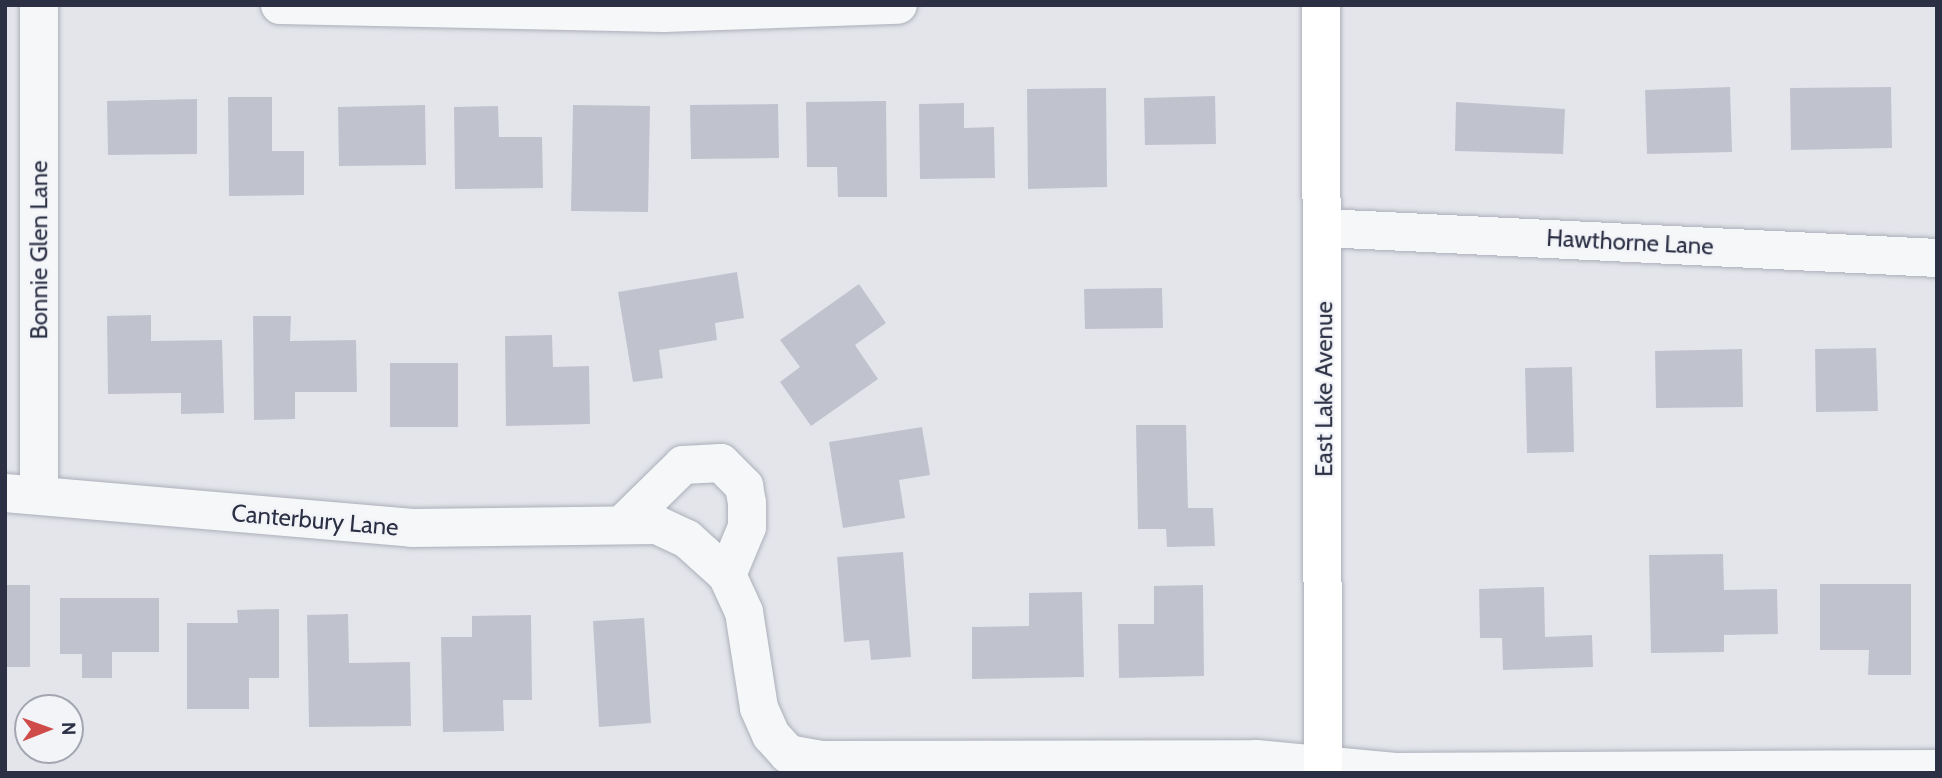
<!DOCTYPE html>
<style>
body{margin:0}
#map{position:relative;width:1942px;height:778px;overflow:hidden;background:#e3e5eb;font-family:Cabin,sans-serif}
div>[style]{position:absolute}
[style*='--x']{left:calc(var(--x)*1px);top:calc(var(--y)*1px);width:calc(var(--w)*1px);rotate:calc(var(--a)*1deg)}
.building>*{inset:0;background:#c0c3ce}
.roads{filter:drop-shadow(0 0 2px #acafb9) drop-shadow(0 0 2px #acafb9)}
.minor>*{height:38px;margin:-19px;padding:0 19px;transform-origin:19px;border-radius:19px;background:#f6f7f9}
.major>*{height:38px;margin:-19px;padding:0 19px;transform-origin:19px;border-radius:19px;background:#fff}
span{translate:-50% -50%;white-space:nowrap;text-align:center;line-height:1.15;-webkit-text-stroke:5px #f3f4f8;paint-order:stroke}
.street-label{font-size:24px;color:#2b3044}
.frame{position:absolute;inset:0;border:7px solid #2b3044;pointer-events:none}
.north{position:absolute;left:14px;top:694px;width:70px;height:70px;box-sizing:border-box;background:#f3f4f8;border:2px solid #a3a6b0;border-radius:50%;rotate:89deg;font-size:19px;font-weight:700;line-height:28px;text-align:center;color:#2b3044}
.north::after{content:'';display:block;margin:auto;width:24px;height:32px;background:#cf4b49;clip-path:polygon(50% 0,100% 100%,50% 72%,0 100%)}
</style>
<div id="map">
<div class="building">
<i style="clip-path:polygon(1730px 87px,1732px 152px,1647px 154px,1645px 90px)"></i>
<i style="clip-path:polygon(1891px 87px,1892px 148px,1791px 150px,1790px 88px)"></i>
<i style="clip-path:polygon(1106px 88px,1107px 187px,1028px 189px,1027px 89px)"></i>
<i style="clip-path:polygon(1215px 96px,1216px 144px,1145px 145px,1144px 98px)"></i>
<i style="clip-path:polygon(228px 97px,272px 97px,272px 151px,304px 151px,304px 195px,229px 196px)"></i>
<i style="clip-path:polygon(197px 99px,197px 154px,108px 155px,107px 101px)"></i>
<i style="clip-path:polygon(886px 101px,887px 197px,838px 197px,837px 167px,807px 167px,806px 102px)"></i>
<i style="clip-path:polygon(1456px 102px,1565px 109px,1563px 154px,1455px 151px)"></i>
<i style="clip-path:polygon(964px 103px,964px 128px,994px 127px,995px 178px,920px 179px,919px 104px)"></i>
<i style="clip-path:polygon(778px 104px,779px 158px,691px 159px,690px 105px)"></i>
<i style="clip-path:polygon(425px 105px,426px 165px,339px 166px,338px 107px)"></i>
<i style="clip-path:polygon(573px 105px,650px 106px,648px 212px,571px 211px)"></i>
<i style="clip-path:polygon(498px 106px,499px 137px,542px 137px,543px 188px,455px 189px,454px 107px)"></i>
<i style="clip-path:polygon(737px 272px,744px 318px,715px 323px,717px 340px,659px 350px,663px 378px,633px 382px,618px 292px)"></i>
<i style="clip-path:polygon(859px 284px,886px 323px,855px 345px,878px 379px,811px 426px,780px 382px,800px 367px,780px 340px)"></i>
<i style="clip-path:polygon(1162px 288px,1163px 328px,1085px 329px,1084px 289px)"></i>
<i style="clip-path:polygon(151px 315px,151px 341px,222px 340px,224px 413px,181px 414px,181px 393px,108px 394px,107px 316px)"></i>
<i style="clip-path:polygon(253px 316px,291px 316px,290px 341px,356px 340px,357px 392px,295px 392px,295px 419px,254px 420px)"></i>
<i style="clip-path:polygon(552px 335px,553px 367px,589px 366px,590px 424px,506px 426px,505px 336px)"></i>
<i style="clip-path:polygon(1876px 348px,1878px 411px,1816px 412px,1815px 349px)"></i>
<i style="clip-path:polygon(1742px 349px,1743px 407px,1656px 408px,1655px 351px)"></i>
<i style="clip-path:polygon(390px 363px,458px 363px,458px 427px,390px 427px)"></i>
<i style="clip-path:polygon(1572px 367px,1574px 452px,1527px 453px,1525px 368px)"></i>
<i style="clip-path:polygon(1136px 425px,1186px 425px,1188px 508px,1213px 508px,1215px 546px,1167px 547px,1166px 529px,1138px 529px)"></i>
<i style="clip-path:polygon(922px 427px,930px 475px,899px 480px,905px 518px,843px 528px,829px 442px)"></i>
<i style="clip-path:polygon(903px 552px,911px 657px,871px 660px,869px 640px,844px 642px,837px 557px)"></i>
<i style="clip-path:polygon(1723px 554px,1724px 590px,1777px 589px,1778px 634px,1724px 635px,1724px 652px,1651px 653px,1649px 555px)"></i>
<i style="clip-path:polygon(1820px 584px,1911px 584px,1911px 675px,1868px 675px,1869px 650px,1820px 650px)"></i>
<i style="clip-path:polygon(5px 585px,30px 585px,30px 667px,5px 667px)"></i>
<i style="clip-path:polygon(1203px 585px,1204px 676px,1119px 678px,1118px 624px,1154px 624px,1154px 586px)"></i>
<i style="clip-path:polygon(1544px 587px,1545px 637px,1592px 635px,1593px 667px,1503px 670px,1502px 638px,1480px 638px,1479px 589px)"></i>
<i style="clip-path:polygon(1082px 592px,1084px 677px,972px 679px,972px 627px,1029px 626px,1029px 593px)"></i>
<i style="clip-path:polygon(60px 598px,159px 598px,159px 652px,112px 652px,112px 678px,82px 678px,82px 654px,60px 654px)"></i>
<i style="clip-path:polygon(279px 609px,279px 678px,249px 678px,249px 709px,187px 709px,187px 623px,238px 623px,237px 610px)"></i>
<i style="clip-path:polygon(348px 614px,349px 663px,410px 662px,411px 726px,309px 727px,307px 615px)"></i>
<i style="clip-path:polygon(531px 615px,532px 700px,503px 700px,504px 731px,443px 732px,441px 637px,472px 637px,472px 616px)"></i>
<i style="clip-path:polygon(644px 618px,651px 723px,599px 727px,593px 621px)"></i>
</div>
<div class="roads">
<div class="minor">
<i style="--x:39;--y:5;--w:489;--a:90"></i>
<i style="--x:280;--y:5;--w:384;--a:1.2"></i>
<i style="--x:664;--y:13;--w:234;--a:-2"></i>
<i style="--x:1324;--y:228;--w:614;--a:2.8"></i>
<i style="--x:5;--y:493;--w:409;--a:4.9"></i>
<i style="--x:412;--y:528;--w:245;--a:-0.7"></i>
<i style="--x:657;--y:525;--w:33;--a:25"></i>
<i style="--x:687;--y:539;--w:54;--a:42"></i>
<i style="--x:727;--y:575;--w:41;--a:65.3"></i>
<i style="--x:744;--y:612;--w:97;--a:81.1"></i>
<i style="--x:759;--y:708;--w:30;--a:66"></i>
<i style="--x:771;--y:735;--w:25;--a:48"></i>
<i style="--x:788;--y:754;--w:34;--a:10"></i>
<i style="--x:821;--y:760;--w:435;--a:-0.1"></i>
<i style="--x:1256;--y:759;--w:140;--a:5.3"></i>
<i style="--x:1395;--y:772;--w:542;--a:-0.32"></i>
<i style="--x:626;--y:521;--w:80;--a:-44.5"></i>
<i style="--x:683;--y:465;--w:38;--a:-3"></i>
<i style="--x:721;--y:463;--w:33;--a:45"></i>
<i style="--x:744;--y:486;--w:17;--a:80"></i>
<i style="--x:747;--y:503;--w:24;--a:90"></i>
<i style="--x:747;--y:527;--w:52;--a:112.6"></i>
</div>
<div class="major">
<i style="--x:1321;--y:5;--w:768;--a:89.85"></i>
</div>
</div>
<div class="street-label">
<span style="left:1630px;top:242px;rotate:3deg">Hawthorne Lane</span>
<span style="left:39px;top:250px;rotate:-90deg">Bonnie Glen Lane</span>
<span style="left:1324px;top:389px;rotate:-90deg">East Lake Avenue</span>
<span style="left:315px;top:520px;rotate:5deg">Canterbury Lane</span>
</div>
<div class="frame"></div>
<div class="north">N</div>
</div>
